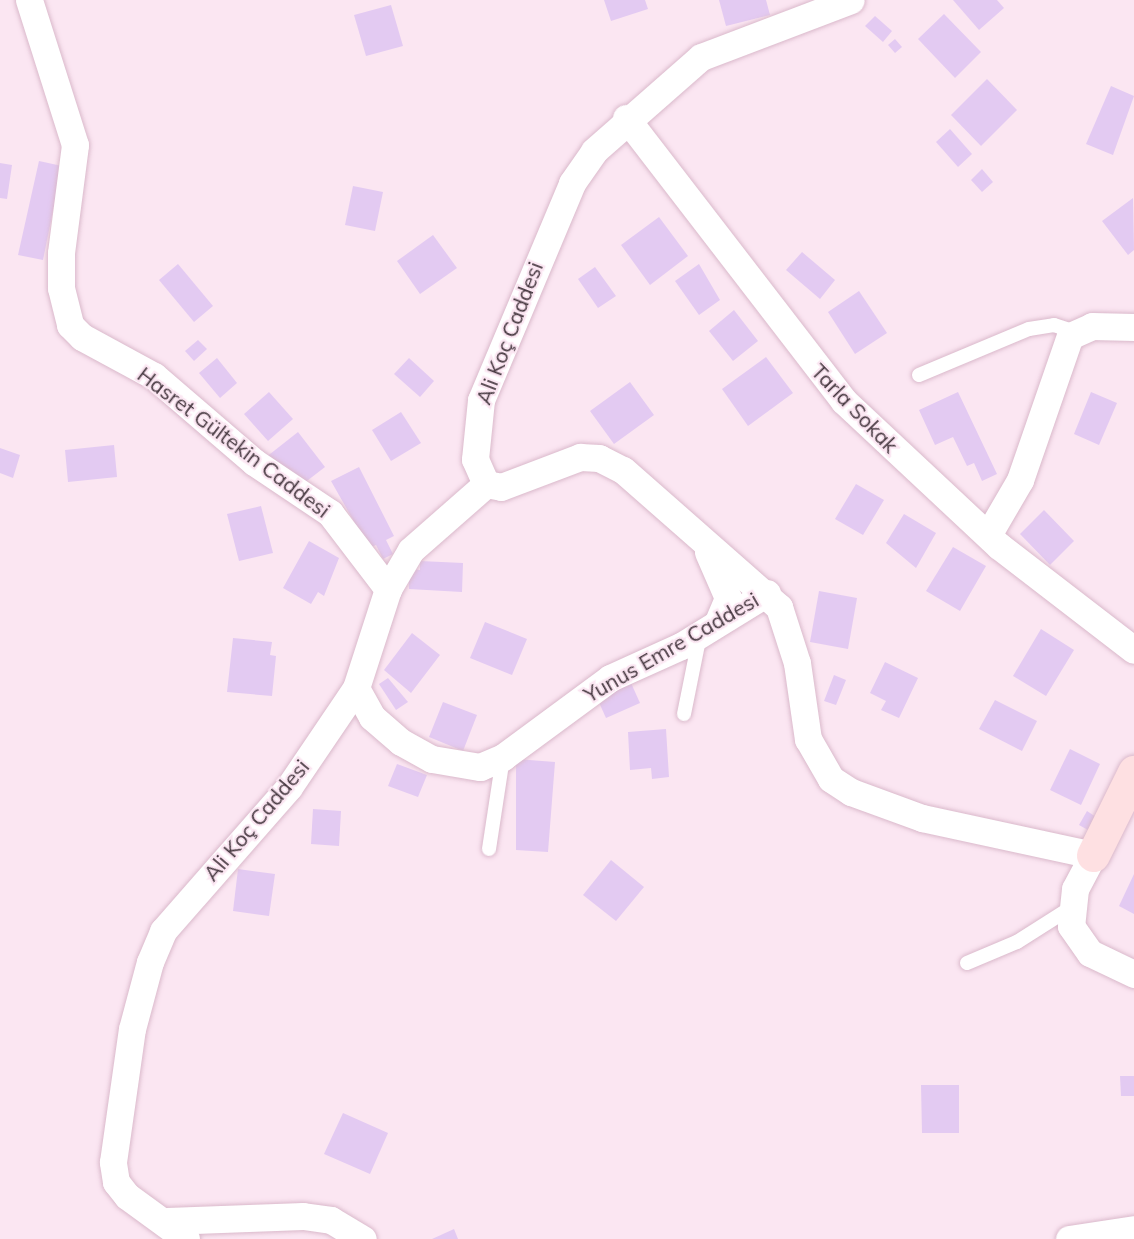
<!DOCTYPE html>
<meta charset="utf-8">
<style>
body{margin:0}
#map{position:relative;width:1134px;height:1239px;overflow:hidden;background:#fbe6f2;font-family:Mulish,sans-serif}
div>[style]{position:absolute}
[style*='--x']{left:calc(var(--x)*1px);top:calc(var(--y)*1px);width:calc(var(--w)*1px);rotate:calc(var(--a)*1deg)}
.building>*{inset:0;background:#e3caf2}
.roads{filter:drop-shadow(0 0 2px #dab9cb) drop-shadow(0 0 2px #dab9cb)}
.lane>*{height:14px;margin:-7px;padding:0 7px;transform-origin:7px;border-radius:7px;background:#fff}
.street>*{height:27px;margin:-13.5px;padding:0 13.5px;transform-origin:13.5px;border-radius:13.5px;background:#fff}
.secondary>*{height:33px;margin:-16.5px;padding:0 16.5px;transform-origin:16.5px;border-radius:16.5px;background:#fee0e2}
span{translate:-50% -50%;white-space:nowrap;text-align:center;line-height:1.15;-webkit-text-stroke:4.5px #fbe6f2;paint-order:stroke}
.street-label{font-size:21px;color:#45373f}
</style>
<div id="map">
<div class="building">
<i style="clip-path:polygon(604px 0,645px 0,648px 9px,611px 21px)"></i>
<i style="clip-path:polygon(719px 0,766px 0,770px 15px,726px 26px)"></i>
<i style="clip-path:polygon(953px 0,997px 0,1004px 8px,979px 30px)"></i>
<i style="clip-path:polygon(391px 5px,403px 46px,366px 56px,354px 15px)"></i>
<i style="clip-path:polygon(944px 14px,981px 52px,955px 78px,918px 39px)"></i>
<i style="clip-path:polygon(875px 16px,892px 31px,883px 42px,865px 26px)"></i>
<i style="clip-path:polygon(895px 39px,902px 47px,895px 53px,888px 45px)"></i>
<i style="clip-path:polygon(987px 79px,1017px 110px,981px 146px,951px 115px)"></i>
<i style="clip-path:polygon(1111px 86px,1134px 96px,1113px 155px,1086px 144px)"></i>
<i style="clip-path:polygon(950px 129px,972px 154px,958px 167px,936px 142px)"></i>
<i style="clip-path:polygon(39px 161px,62px 166px,43px 260px,18px 255px)"></i>
<i style="clip-path:polygon(0 163px,12px 165px,7px 199px,0 198px)"></i>
<i style="clip-path:polygon(982px 169px,993px 182px,982px 192px,971px 180px)"></i>
<i style="clip-path:polygon(353px 186px,383px 192px,375px 231px,345px 225px)"></i>
<i style="clip-path:polygon(1133px 198px,1134px 250px,1128px 255px,1102px 221px)"></i>
<i style="clip-path:polygon(659px 217px,688px 256px,650px 285px,621px 245px)"></i>
<i style="clip-path:polygon(433px 235px,457px 268px,420px 294px,397px 261px)"></i>
<i style="clip-path:polygon(802px 252px,835px 280px,820px 299px,786px 270px)"></i>
<i style="clip-path:polygon(178px 264px,213px 306px,194px 322px,159px 280px)"></i>
<i style="clip-path:polygon(699px 264px,720px 300px,699px 315px,675px 281px)"></i>
<i style="clip-path:polygon(595px 267px,616px 296px,598px 308px,578px 279px)"></i>
<i style="clip-path:polygon(859px 291px,887px 333px,855px 354px,828px 312px)"></i>
<i style="clip-path:polygon(734px 310px,758px 341px,733px 361px,709px 331px)"></i>
<i style="clip-path:polygon(198px 340px,207px 349px,194px 361px,185px 351px)"></i>
<i style="clip-path:polygon(766px 357px,793px 393px,748px 426px,722px 389px)"></i>
<i style="clip-path:polygon(217px 358px,237px 383px,220px 398px,199px 373px)"></i>
<i style="clip-path:polygon(409px 358px,434px 381px,420px 397px,394px 374px)"></i>
<i style="clip-path:polygon(630px 382px,654px 415px,614px 444px,590px 411px)"></i>
<i style="clip-path:polygon(269px 392px,293px 419px,268px 441px,244px 414px)"></i>
<i style="clip-path:polygon(958px 392px,997px 474px,982px 481px,974px 463px,967px 466px,953px 437px,935px 445px,919px 410px)"></i>
<i style="clip-path:polygon(1091px 392px,1117px 403px,1099px 445px,1074px 434px)"></i>
<i style="clip-path:polygon(401px 412px,421px 443px,391px 461px,372px 430px)"></i>
<i style="clip-path:polygon(298px 432px,325px 467px,303px 484px,265px 458px)"></i>
<i style="clip-path:polygon(114px 445px,117px 477px,68px 482px,65px 450px)"></i>
<i style="clip-path:polygon(0 448px,20px 455px,13px 478px,0 473px)"></i>
<i style="clip-path:polygon(359px 467px,394px 536px,386px 540px,393px 554px,383px 559px,376px 545px,369px 548px,331px 481px)"></i>
<i style="clip-path:polygon(856px 484px,884px 500px,863px 535px,835px 519px)"></i>
<i style="clip-path:polygon(261px 506px,273px 553px,239px 561px,227px 514px)"></i>
<i style="clip-path:polygon(1044px 510px,1074px 541px,1050px 565px,1020px 534px)"></i>
<i style="clip-path:polygon(904px 514px,936px 533px,916px 568px,886px 543px)"></i>
<i style="clip-path:polygon(309px 541px,339px 558px,324px 596px,318px 592px,311px 604px,283px 588px)"></i>
<i style="clip-path:polygon(953px 547px,986px 566px,960px 611px,926px 591px)"></i>
<i style="clip-path:polygon(420px 561px,463px 563px,462px 592px,409px 589px,409px 569px,420px 570px)"></i>
<i style="clip-path:polygon(819px 591px,857px 598px,848px 649px,810px 642px)"></i>
<i style="clip-path:polygon(485px 622px,527px 639px,512px 675px,470px 658px)"></i>
<i style="clip-path:polygon(1041px 629px,1074px 650px,1046px 696px,1013px 676px)"></i>
<i style="clip-path:polygon(412px 633px,440px 655px,411px 693px,384px 670px)"></i>
<i style="clip-path:polygon(233px 638px,272px 642px,270px 655px,276px 656px,272px 696px,227px 692px)"></i>
<i style="clip-path:polygon(885px 662px,918px 678px,899px 718px,881px 710px,886px 701px,870px 693px)"></i>
<i style="clip-path:polygon(834px 675px,846px 680px,836px 705px,824px 701px)"></i>
<i style="clip-path:polygon(388px 678px,408px 702px,396px 710px,379px 684px)"></i>
<i style="clip-path:polygon(631px 683px,640px 703px,606px 718px,597px 698px)"></i>
<i style="clip-path:polygon(995px 700px,1037px 721px,1022px 751px,979px 729px)"></i>
<i style="clip-path:polygon(443px 702px,477px 715px,463px 751px,429px 737px)"></i>
<i style="clip-path:polygon(666px 729px,669px 777px,652px 779px,651px 768px,630px 770px,628px 732px)"></i>
<i style="clip-path:polygon(1070px 749px,1100px 764px,1081px 805px,1050px 790px)"></i>
<i style="clip-path:polygon(516px 759px,555px 762px,548px 852px,516px 850px)"></i>
<i style="clip-path:polygon(397px 764px,427px 775px,418px 797px,388px 786px)"></i>
<i style="clip-path:polygon(313px 809px,341px 811px,339px 846px,311px 844px)"></i>
<i style="clip-path:polygon(1087px 811px,1096px 817px,1088px 830px,1079px 825px)"></i>
<i style="clip-path:polygon(611px 860px,644px 887px,616px 921px,583px 895px)"></i>
<i style="clip-path:polygon(238px 869px,275px 874px,269px 916px,233px 911px)"></i>
<i style="clip-path:polygon(1134px 874px,1134px 914px,1119px 906px)"></i>
<i style="clip-path:polygon(1120px 1076px,1134px 1076px,1134px 1096px,1121px 1096px)"></i>
<i style="clip-path:polygon(921px 1085px,959px 1085px,959px 1133px,922px 1133px)"></i>
<i style="clip-path:polygon(343px 1113px,388px 1133px,370px 1174px,324px 1154px)"></i>
<i style="clip-path:polygon(454px 1229px,458px 1239px,432px 1239px)"></i>
</div>
<div class="roads">
<div class="lane">
<i style="--x:919;--y:375;--w:119;--a:-22.7"></i>
<i style="--x:1029;--y:329;--w:25;--a:-9"></i>
<i style="--x:1054;--y:325;--w:23;--a:18"></i>
<i style="--x:684;--y:714;--w:81;--a:-78.6"></i>
<i style="--x:489;--y:849;--w:93;--a:-81.3"></i>
<i style="--x:967;--y:963;--w:54;--a:-22.8"></i>
<i style="--x:1017;--y:942;--w:62;--a:-32.4"></i>
</div>
<div class="street">
<i style="--x:29;--y:0;--w:152;--a:72.4"></i>
<i style="--x:75;--y:145;--w:109;--a:97.4"></i>
<i style="--x:61;--y:253;--w:35;--a:90"></i>
<i style="--x:61;--y:288;--w:38;--a:76"></i>
<i style="--x:70;--y:325;--w:17;--a:45"></i>
<i style="--x:82;--y:337;--w:82;--a:28.4"></i>
<i style="--x:154;--y:376;--w:132;--a:40.7"></i>
<i style="--x:254;--y:462;--w:92;--a:33.9"></i>
<i style="--x:330;--y:513;--w:96;--a:52.7"></i>
<i style="--x:626;--y:118;--w:357;--a:52.4"></i>
<i style="--x:844;--y:401;--w:212;--a:43.1"></i>
<i style="--x:999;--y:546;--w:170;--a:37.6"></i>
<i style="--x:486;--y:484;--w:15;--a:11"></i>
<i style="--x:501;--y:487;--w:85;--a:-20.8"></i>
<i style="--x:580;--y:457;--w:19;--a:3"></i>
<i style="--x:599;--y:458;--w:27;--a:27"></i>
<i style="--x:623;--y:470;--w:208;--a:41.3"></i>
<i style="--x:779;--y:607;--w:59;--a:72.2"></i>
<i style="--x:797;--y:663;--w:77;--a:81.8"></i>
<i style="--x:808;--y:739;--w:46;--a:60.1"></i>
<i style="--x:831;--y:779;--w:24;--a:33"></i>
<i style="--x:851;--y:792;--w:76;--a:20.1"></i>
<i style="--x:922;--y:818;--w:175;--a:12.2"></i>
<i style="--x:1093;--y:855;--w:38;--a:118"></i>
<i style="--x:1075;--y:889;--w:37;--a:96"></i>
<i style="--x:1071;--y:926;--w:33;--a:55"></i>
<i style="--x:1090;--y:953;--w:49;--a:25.5"></i>
<i style="--x:486;--y:484;--w:27;--a:-114"></i>
<i style="--x:475;--y:459;--w:59;--a:-84.2"></i>
<i style="--x:481;--y:400;--w:235;--a:-67.2"></i>
<i style="--x:572;--y:183;--w:39;--a:-55"></i>
<i style="--x:594;--y:151;--w:142;--a:-41.3"></i>
<i style="--x:701;--y:57;--w:160;--a:-20.8"></i>
<i style="--x:988;--y:535;--w:64;--a:-59.8"></i>
<i style="--x:1020;--y:480;--w:152;--a:-70.9"></i>
<i style="--x:1070;--y:336;--w:24;--a:-24"></i>
<i style="--x:1092;--y:326;--w:42;--a:1.4"></i>
<i style="--x:708;--y:552;--w:50;--a:66.5"></i>
<i style="--x:728;--y:598;--w:26;--a:113"></i>
<i style="--x:356;--y:688;--w:33;--a:61"></i>
<i style="--x:372;--y:717;--w:38;--a:41"></i>
<i style="--x:401;--y:742;--w:35;--a:29"></i>
<i style="--x:432;--y:759;--w:49;--a:9.5"></i>
<i style="--x:480;--y:767;--w:25;--a:-23"></i>
<i style="--x:503;--y:757;--w:133;--a:-36.4"></i>
<i style="--x:610;--y:678;--w:78;--a:-24.3"></i>
<i style="--x:681;--y:646;--w:101;--a:-31.6"></i>
<i style="--x:167;--y:1221;--w:136;--a:-2.1"></i>
<i style="--x:303;--y:1216;--w:28;--a:8"></i>
<i style="--x:331;--y:1220;--w:37;--a:31"></i>
<i style="--x:186;--y:1239;--w:73;--a:-143.9"></i>
<i style="--x:127;--y:1196;--w:18;--a:-128"></i>
<i style="--x:116;--y:1182;--w:20;--a:-99"></i>
<i style="--x:113;--y:1162;--w:134;--a:-81.9"></i>
<i style="--x:132;--y:1029;--w:69;--a:-75"></i>
<i style="--x:150;--y:962;--w:34;--a:-67"></i>
<i style="--x:163;--y:931;--w:191;--a:-48.8"></i>
<i style="--x:289;--y:787;--w:120;--a:-55.9"></i>
<i style="--x:356;--y:688;--w:104;--a:-72.1"></i>
<i style="--x:388;--y:589;--w:45;--a:-59.5"></i>
<i style="--x:411;--y:550;--w:100;--a:-41.3"></i>
<i style="--x:1069;--y:1239;--w:66;--a:-8.7"></i>
</div>
<div class="secondary">
<i style="--x:1093;--y:855;--w:93;--a:-63.7"></i>
</div>
</div>
<div class="street-label">
<span style="left:509px;top:333px;rotate:-69deg">Ali Koç Caddesi</span>
<span style="left:855px;top:408px;rotate:46deg">Tarla Sokak</span>
<span style="left:234px;top:442px;rotate:37deg">Hasret Gültekin Caddesi</span>
<span style="left:671px;top:647px;rotate:-30deg">Yunus Emre Caddesi</span>
<span style="left:256px;top:820px;rotate:-50deg">Ali Koç Caddesi</span>
</div>
</div>
